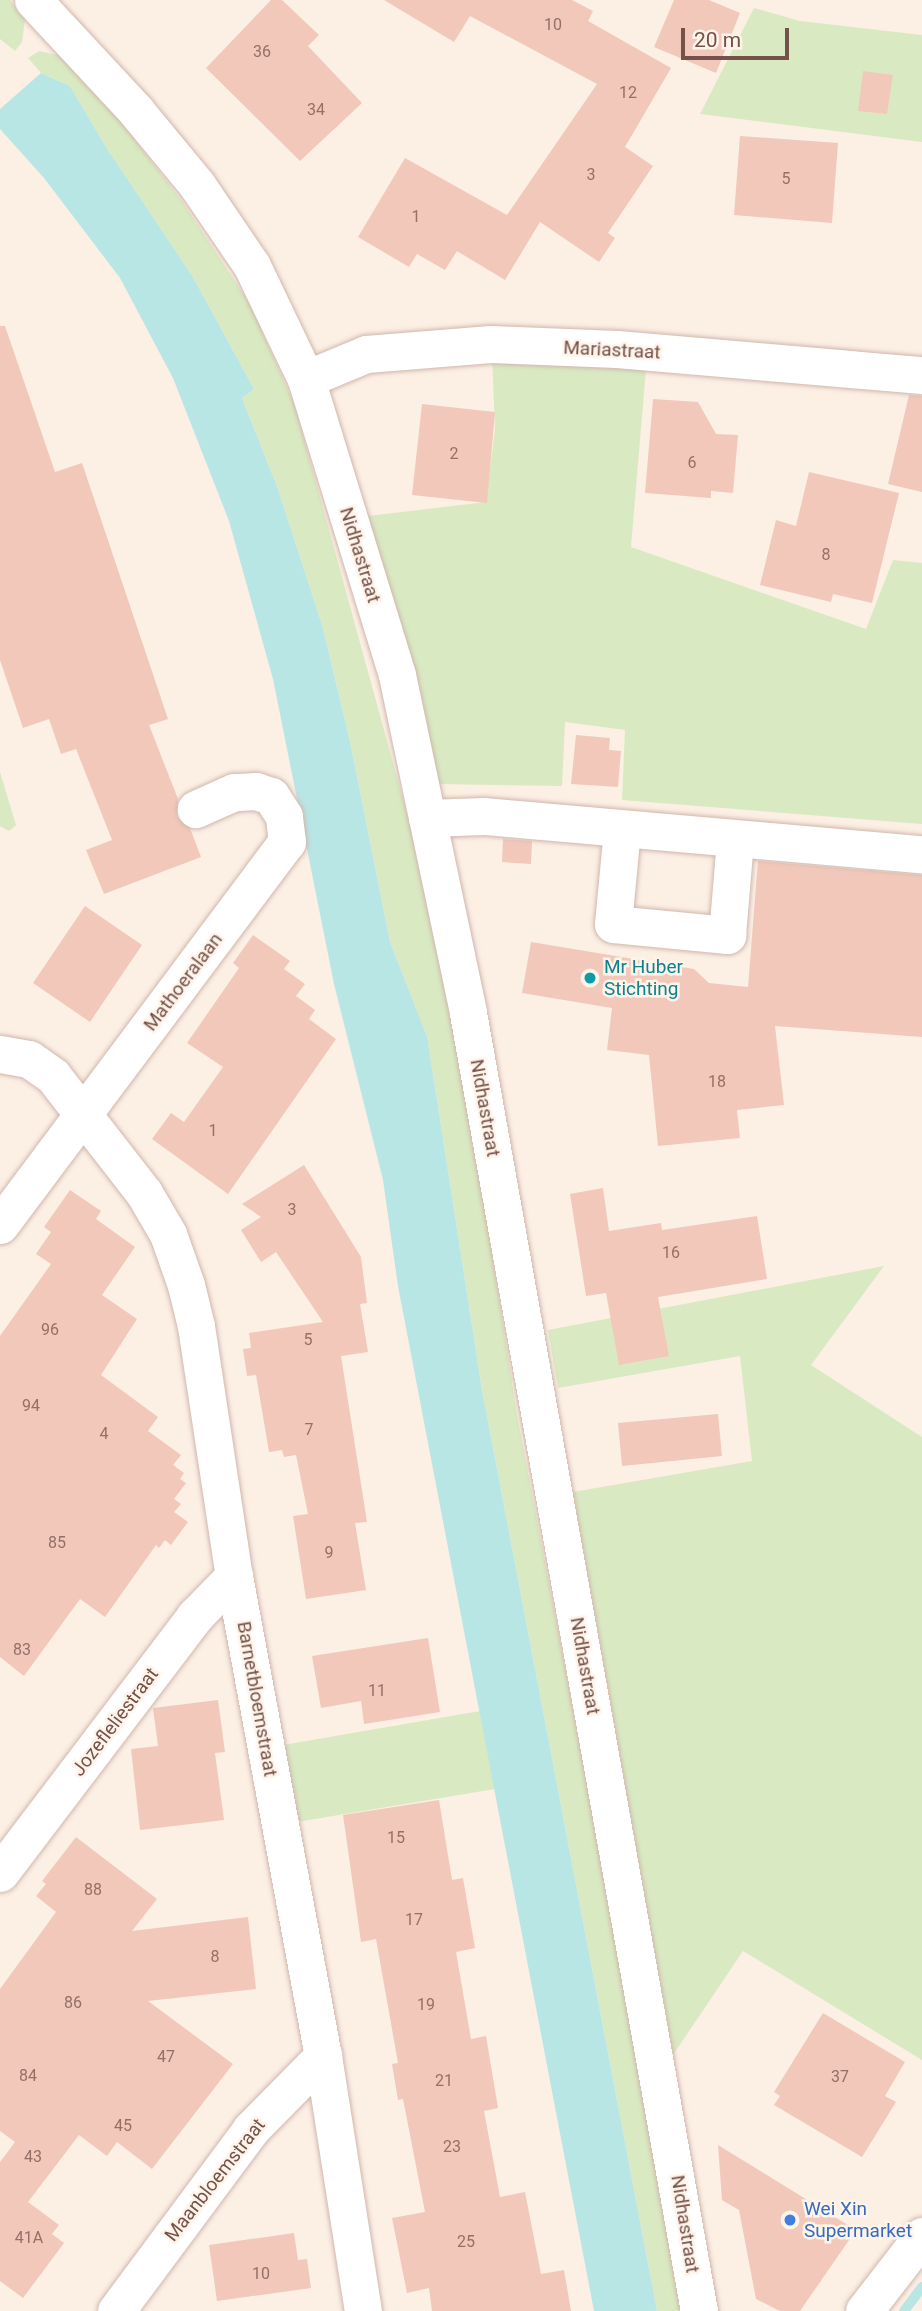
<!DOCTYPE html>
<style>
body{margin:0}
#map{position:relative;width:922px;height:2311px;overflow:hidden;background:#fcefe4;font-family:Roboto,sans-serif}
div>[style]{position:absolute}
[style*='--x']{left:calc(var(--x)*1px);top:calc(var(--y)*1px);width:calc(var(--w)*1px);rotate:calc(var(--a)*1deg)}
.green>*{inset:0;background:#d9eac2}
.water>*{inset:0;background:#b8e6e5}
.stream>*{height:10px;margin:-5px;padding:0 5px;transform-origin:5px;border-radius:5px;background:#b8e6e5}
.building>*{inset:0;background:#f2c8bb}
.roads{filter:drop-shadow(0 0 2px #d0b7ad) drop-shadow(0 0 2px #d0b7ad)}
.minor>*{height:37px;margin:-18.5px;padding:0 18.5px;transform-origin:18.5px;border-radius:18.5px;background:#fff}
.dots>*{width:19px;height:19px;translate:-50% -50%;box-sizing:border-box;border:4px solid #fff4ea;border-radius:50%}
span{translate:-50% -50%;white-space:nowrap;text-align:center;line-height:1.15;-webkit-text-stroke:5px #fff4ea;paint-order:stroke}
.number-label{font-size:16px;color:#947066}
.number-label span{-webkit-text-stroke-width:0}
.street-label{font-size:19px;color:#755249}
.culture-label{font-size:19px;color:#0d838f}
.left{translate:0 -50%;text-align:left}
.shop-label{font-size:19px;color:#366cbe}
.scale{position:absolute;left:681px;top:28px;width:108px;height:32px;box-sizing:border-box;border:4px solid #755249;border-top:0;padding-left:9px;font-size:21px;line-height:24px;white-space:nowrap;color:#755249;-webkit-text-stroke:5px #fff4ea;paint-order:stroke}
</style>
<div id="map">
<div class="green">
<i style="clip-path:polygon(0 0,10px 0,25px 19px,22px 42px,15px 51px,0 39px)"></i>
<i style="clip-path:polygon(754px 8px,800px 21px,922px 35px,922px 142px,700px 114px)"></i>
<i style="clip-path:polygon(39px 51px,62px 56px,106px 103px,182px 201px,250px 304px,295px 406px,417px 850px,473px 1128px,517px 1415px,625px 1983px,682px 2311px,657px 2311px,482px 1390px,427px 1036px,390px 942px,351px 746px,323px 628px,278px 489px,242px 398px,254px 389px,193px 277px,106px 147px,70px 86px,41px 73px,28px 58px)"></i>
<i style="clip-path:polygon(492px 356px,646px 369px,631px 547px,866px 629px,893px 560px,922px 563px,922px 824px,622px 800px,625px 730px,565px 722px,562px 786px,437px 784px,414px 676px,368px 516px,486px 502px,495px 429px)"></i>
<i style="clip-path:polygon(0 772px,16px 825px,9px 831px,0 826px)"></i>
<i style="clip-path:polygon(884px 1266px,811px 1365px,922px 1437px,922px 2060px,743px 1951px,673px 2055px,573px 1492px,752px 1461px,740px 1356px,558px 1388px,548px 1330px)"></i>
<i style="clip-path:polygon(480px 1711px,495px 1789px,297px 1822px,283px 1745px)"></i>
</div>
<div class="water">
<i style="clip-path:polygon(41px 73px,70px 86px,106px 147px,193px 277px,254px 389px,242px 398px,278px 489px,323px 628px,351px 746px,390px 942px,427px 1036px,482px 1390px,657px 2311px,594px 2311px,398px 1286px,383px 1180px,334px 984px,273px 679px,229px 521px,173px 378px,120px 278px,44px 178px,0 129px,0 109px)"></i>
</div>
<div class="stream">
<i style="--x:904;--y:2311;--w:30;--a:-53"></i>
</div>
<div class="building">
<i style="clip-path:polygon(271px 0,282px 0,319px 35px,308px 46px,362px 103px,300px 161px,206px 68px)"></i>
<i style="clip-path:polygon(384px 0,572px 0,593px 11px,588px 21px,671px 68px,625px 147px,653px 166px,608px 233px,615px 238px,599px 262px,540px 222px,505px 280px,457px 251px,445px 270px,417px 254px,409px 267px,358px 237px,405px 158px,507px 215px,597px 84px,470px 16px,454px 42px)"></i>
<i style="clip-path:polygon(674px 0,709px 0,740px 13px,716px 73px,654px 47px)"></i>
<i style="clip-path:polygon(863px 71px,893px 75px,887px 114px,858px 111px)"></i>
<i style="clip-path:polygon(740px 136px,838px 143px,832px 223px,734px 215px)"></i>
<i style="clip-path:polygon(0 326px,5px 326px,55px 472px,82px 463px,168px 719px,149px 725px,178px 799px,177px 817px,190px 828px,201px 857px,104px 894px,86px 850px,112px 840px,76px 749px,61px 754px,49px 719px,23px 728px,0 660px)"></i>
<i style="clip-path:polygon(909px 395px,922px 396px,922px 492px,888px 484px)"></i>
<i style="clip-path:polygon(653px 399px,698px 402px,716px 434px,738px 435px,733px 493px,711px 491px,711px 498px,645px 493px)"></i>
<i style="clip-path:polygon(422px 404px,495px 412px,487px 503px,412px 495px)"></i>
<i style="clip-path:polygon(809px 472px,899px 493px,872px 603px,833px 594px,831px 602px,760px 585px,776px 520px,796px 526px)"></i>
<i style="clip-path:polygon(576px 735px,610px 738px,609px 750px,621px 751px,618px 787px,571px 784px)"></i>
<i style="clip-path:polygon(503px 839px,532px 841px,531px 864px,502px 862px)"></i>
<i style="clip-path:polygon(758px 861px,922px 875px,922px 1037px,775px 1026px,784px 1105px,737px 1110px,740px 1138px,658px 1146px,649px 1055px,607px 1050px,612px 1008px,522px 993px,531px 942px,694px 969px,709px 983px,748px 987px)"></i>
<i style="clip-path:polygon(85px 906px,142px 945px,90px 1022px,33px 983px)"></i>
<i style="clip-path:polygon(253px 935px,290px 961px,284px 969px,305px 984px,296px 996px,315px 1010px,309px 1019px,336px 1039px,228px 1194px,152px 1139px,171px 1113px,184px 1122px,223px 1067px,187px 1043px,239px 968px,233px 963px)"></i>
<i style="clip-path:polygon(304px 1165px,361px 1257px,367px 1303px,360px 1304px,368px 1352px,341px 1356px,367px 1522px,355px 1523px,366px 1590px,306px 1599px,293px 1516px,308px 1514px,296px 1455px,284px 1457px,282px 1450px,269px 1452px,256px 1375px,247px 1376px,243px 1349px,251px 1348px,249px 1333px,323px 1322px,276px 1252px,261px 1262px,241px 1230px,261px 1217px,242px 1204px)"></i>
<i style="clip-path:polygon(603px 1188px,609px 1231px,661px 1223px,662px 1230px,757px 1216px,767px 1279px,658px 1297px,669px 1356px,619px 1365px,606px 1293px,586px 1296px,570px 1194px)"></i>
<i style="clip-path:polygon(70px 1190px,101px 1211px,96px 1219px,135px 1247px,102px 1295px,137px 1319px,101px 1375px,158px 1417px,148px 1431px,181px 1455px,173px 1465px,184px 1473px,180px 1479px,186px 1483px,174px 1499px,181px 1504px,174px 1512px,188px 1522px,171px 1545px,165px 1540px,159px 1548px,156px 1545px,105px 1617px,80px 1599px,24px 1676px,0 1657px,0 1336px,51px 1264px,36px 1254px,51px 1232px,44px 1227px)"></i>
<i style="clip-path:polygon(718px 1414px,722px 1456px,622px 1466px,618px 1423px)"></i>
<i style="clip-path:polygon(428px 1638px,440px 1712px,364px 1724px,361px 1701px,321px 1708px,312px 1656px)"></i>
<i style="clip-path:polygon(218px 1700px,225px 1752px,215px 1753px,224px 1820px,140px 1830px,131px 1749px,158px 1746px,153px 1708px)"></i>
<i style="clip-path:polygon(439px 1800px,452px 1880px,463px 1878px,475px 1948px,456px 1952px,471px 2039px,486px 2036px,498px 2108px,484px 2111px,500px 2197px,525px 2192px,541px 2274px,564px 2270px,571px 2311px,432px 2311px,429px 2288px,407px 2293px,392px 2218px,425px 2212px,403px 2099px,398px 2100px,392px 2064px,398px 2063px,376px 1939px,361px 1942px,343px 1815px)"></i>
<i style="clip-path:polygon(76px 1837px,157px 1899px,132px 1931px,248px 1917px,256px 1989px,148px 2001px,233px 2064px,152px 2169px,117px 2142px,107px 2156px,79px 2135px,28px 2202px,59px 2225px,52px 2234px,64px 2243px,23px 2298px,0 2281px,0 2162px,15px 2142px,0 2131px,0 1989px,56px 1912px,36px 1896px,46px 1884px,42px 1881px)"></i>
<i style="clip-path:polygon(823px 2013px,905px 2062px,885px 2096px,896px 2102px,862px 2157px,774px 2105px,780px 2096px,774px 2092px)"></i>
<i style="clip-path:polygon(718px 2145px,856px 2230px,800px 2311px,780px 2311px,756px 2299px,739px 2210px,722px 2200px)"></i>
<i style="clip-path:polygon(294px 2233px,298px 2260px,307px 2259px,311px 2288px,217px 2301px,209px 2245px)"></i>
</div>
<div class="roads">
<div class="minor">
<i style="--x:33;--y:0;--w:151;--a:47.1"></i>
<i style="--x:136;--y:111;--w:96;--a:50.5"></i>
<i style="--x:197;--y:185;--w:98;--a:55.8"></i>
<i style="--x:252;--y:266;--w:125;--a:64.5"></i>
<i style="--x:306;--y:379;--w:310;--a:72.9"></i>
<i style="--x:397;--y:675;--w:345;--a:78.1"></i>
<i style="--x:468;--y:1013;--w:1318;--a:79.91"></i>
<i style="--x:306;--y:379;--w:65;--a:-22.6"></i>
<i style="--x:366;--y:354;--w:125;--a:-4.6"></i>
<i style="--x:491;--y:344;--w:126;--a:2.3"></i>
<i style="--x:617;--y:349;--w:306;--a:4.9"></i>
<i style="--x:427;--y:818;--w:57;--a:-2"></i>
<i style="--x:484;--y:816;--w:440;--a:5"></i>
<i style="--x:622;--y:829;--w:95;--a:95.4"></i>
<i style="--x:613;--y:924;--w:115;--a:5.5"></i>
<i style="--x:727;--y:935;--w:96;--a:-85.2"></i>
<i style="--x:0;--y:1054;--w:29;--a:10"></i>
<i style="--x:29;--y:1059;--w:29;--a:35"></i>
<i style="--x:53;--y:1076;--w:148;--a:52.1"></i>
<i style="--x:144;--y:1193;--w:48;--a:59.7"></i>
<i style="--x:168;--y:1234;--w:54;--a:70.6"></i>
<i style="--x:186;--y:1285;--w:42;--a:76.3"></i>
<i style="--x:196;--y:1326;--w:253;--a:81.4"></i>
<i style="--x:234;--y:1576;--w:488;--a:79.5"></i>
<i style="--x:323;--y:2056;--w:258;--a:81.1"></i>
<i style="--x:0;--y:1225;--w:479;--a:-53.2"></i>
<i style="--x:287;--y:842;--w:26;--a:-97"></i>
<i style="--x:284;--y:816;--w:24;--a:-123"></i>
<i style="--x:271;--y:796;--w:16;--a:-162"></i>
<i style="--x:256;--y:791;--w:22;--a:177"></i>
<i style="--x:234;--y:792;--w:42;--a:155.9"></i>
<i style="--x:0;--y:1873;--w:323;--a:-52.8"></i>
<i style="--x:195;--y:1616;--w:56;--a:-45.7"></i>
<i style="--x:116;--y:2311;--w:227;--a:-53.4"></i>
<i style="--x:251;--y:2129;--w:103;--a:-45.4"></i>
<i style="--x:864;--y:2311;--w:95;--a:-52.3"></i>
</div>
</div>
<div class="dots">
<i style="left:590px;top:978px;background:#0f9aa8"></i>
<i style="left:790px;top:2220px;background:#3f7fe0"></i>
</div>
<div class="number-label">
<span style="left:553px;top:25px">10</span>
<span style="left:262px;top:52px">36</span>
<span style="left:628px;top:93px">12</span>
<span style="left:316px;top:110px">34</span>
<span style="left:591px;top:175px">3</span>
<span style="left:786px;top:179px">5</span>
<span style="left:416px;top:217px">1</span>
<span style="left:454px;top:454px">2</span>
<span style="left:692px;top:463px">6</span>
<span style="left:826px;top:555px">8</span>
<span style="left:717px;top:1082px">18</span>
<span style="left:213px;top:1131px">1</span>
<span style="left:292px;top:1210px">3</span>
<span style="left:671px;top:1253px">16</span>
<span style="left:50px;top:1330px">96</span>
<span style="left:308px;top:1340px">5</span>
<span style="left:31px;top:1406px">94</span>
<span style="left:309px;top:1430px">7</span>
<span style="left:104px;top:1434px">4</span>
<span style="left:57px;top:1543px">85</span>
<span style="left:329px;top:1553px">9</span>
<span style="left:22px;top:1650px">83</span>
<span style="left:377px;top:1691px">11</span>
<span style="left:396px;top:1838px">15</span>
<span style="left:93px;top:1890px">88</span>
<span style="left:414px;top:1920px">17</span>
<span style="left:215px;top:1957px">8</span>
<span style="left:73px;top:2003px">86</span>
<span style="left:426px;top:2005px">19</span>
<span style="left:166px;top:2057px">47</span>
<span style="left:28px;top:2076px">84</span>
<span style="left:840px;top:2077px">37</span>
<span style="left:444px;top:2081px">21</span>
<span style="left:123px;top:2126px">45</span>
<span style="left:452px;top:2147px">23</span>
<span style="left:33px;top:2157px">43</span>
<span style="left:29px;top:2238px">41A</span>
<span style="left:466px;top:2242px">25</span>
<span style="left:261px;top:2274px">10</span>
</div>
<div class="street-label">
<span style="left:612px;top:350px;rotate:3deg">Mariastraat</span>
<span style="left:360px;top:555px;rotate:73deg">Nidhastraat</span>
<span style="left:183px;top:982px;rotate:-53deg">Mathoeralaan</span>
<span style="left:485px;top:1108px;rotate:80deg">Nidhastraat</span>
<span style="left:585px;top:1666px;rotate:80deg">Nidhastraat</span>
<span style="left:257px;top:1699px;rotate:80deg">Barnetbloemstraat</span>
<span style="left:115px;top:1722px;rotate:-53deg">Jozefleliestraat</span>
<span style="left:215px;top:2180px;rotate:-52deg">Maanbloemstraat</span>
<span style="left:685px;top:2224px;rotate:81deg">Nidhastraat</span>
</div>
<div class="culture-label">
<span class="left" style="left:604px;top:978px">Mr Huber<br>Stichting</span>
</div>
<div class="shop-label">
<span class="left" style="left:804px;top:2220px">Wei Xin<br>Supermarket</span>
</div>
<div class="scale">20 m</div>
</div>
